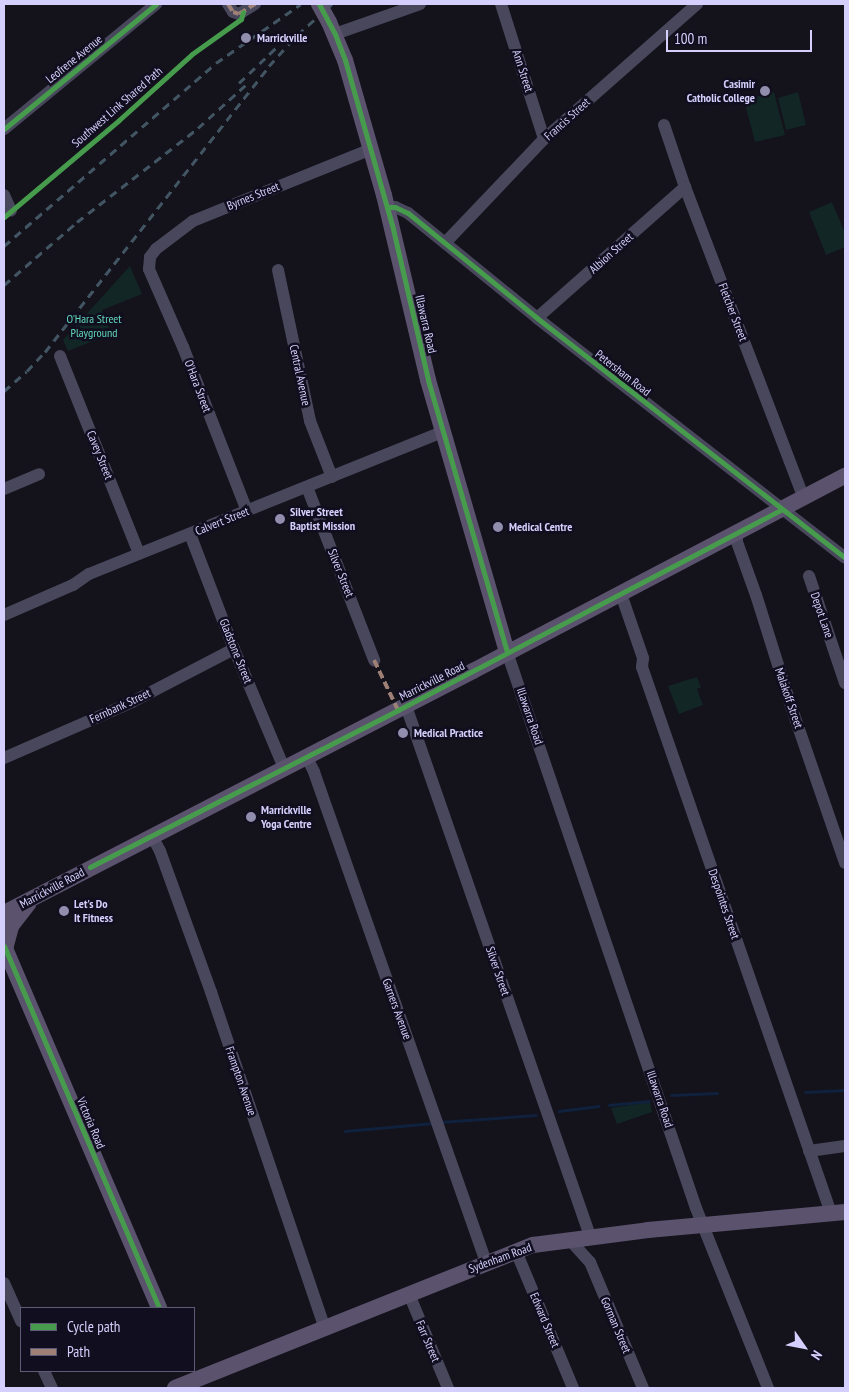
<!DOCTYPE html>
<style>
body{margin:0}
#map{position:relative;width:849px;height:1392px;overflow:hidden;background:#14121b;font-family:"PT Sans Narrow",sans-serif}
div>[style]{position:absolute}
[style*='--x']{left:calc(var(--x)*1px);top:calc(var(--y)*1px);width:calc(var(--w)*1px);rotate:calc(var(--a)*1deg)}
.green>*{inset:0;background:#122626}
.stream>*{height:3px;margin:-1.5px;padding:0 1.5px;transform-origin:1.5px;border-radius:1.5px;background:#10213e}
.minor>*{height:12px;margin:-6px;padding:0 6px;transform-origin:6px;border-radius:6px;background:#48475c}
.major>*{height:16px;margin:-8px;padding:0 8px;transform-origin:8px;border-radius:8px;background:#5b526d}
.rail>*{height:3px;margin-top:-1.5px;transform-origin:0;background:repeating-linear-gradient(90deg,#425563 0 8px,transparent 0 14px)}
.major-bridge>*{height:16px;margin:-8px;padding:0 8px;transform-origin:8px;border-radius:8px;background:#5b526d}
.quiet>*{height:4px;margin-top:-2px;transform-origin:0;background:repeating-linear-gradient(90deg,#9e8076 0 8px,transparent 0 12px)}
.cycleway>*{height:5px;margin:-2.5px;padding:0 2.5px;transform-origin:2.5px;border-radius:2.5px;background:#469c4c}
.dots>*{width:14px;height:14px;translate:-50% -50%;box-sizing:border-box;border:2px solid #110e1f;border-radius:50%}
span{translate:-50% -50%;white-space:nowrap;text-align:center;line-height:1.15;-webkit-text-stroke:5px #110e1f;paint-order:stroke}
.poi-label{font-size:12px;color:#d4cffc;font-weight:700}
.left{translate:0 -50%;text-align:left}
.right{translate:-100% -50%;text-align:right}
.street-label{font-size:12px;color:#d4cffc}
.park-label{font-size:12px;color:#61d7b8}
.frame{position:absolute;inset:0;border:5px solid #d4cffc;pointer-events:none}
.legend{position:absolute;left:20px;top:1307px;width:175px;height:65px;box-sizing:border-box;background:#110e1f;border:1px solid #5f5b77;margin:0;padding:6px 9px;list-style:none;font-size:15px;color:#d4cffc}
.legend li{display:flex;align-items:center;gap:10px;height:25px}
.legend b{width:25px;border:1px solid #5f5b77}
.north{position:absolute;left:779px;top:1322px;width:50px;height:50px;-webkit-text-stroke:4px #110e1f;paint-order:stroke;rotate:123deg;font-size:14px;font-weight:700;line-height:20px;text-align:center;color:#d4cffc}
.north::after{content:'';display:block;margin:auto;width:18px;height:22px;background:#d4cffc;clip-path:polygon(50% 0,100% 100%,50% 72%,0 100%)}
.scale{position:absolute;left:666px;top:30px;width:146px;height:22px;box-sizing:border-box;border:2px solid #d4cffc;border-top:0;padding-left:6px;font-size:15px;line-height:18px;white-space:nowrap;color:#d4cffc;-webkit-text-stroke:4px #110e1f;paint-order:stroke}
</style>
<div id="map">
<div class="green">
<i style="clip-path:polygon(774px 92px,785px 135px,755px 142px,744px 100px)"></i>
<i style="clip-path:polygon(798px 92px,806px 125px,786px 130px,778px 98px)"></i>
<i style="clip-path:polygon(832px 202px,845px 233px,845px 247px,826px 255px,809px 212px)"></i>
<i style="clip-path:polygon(130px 266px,142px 294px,102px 310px,111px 334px,68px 351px,63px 340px)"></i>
<i style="clip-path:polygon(697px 677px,701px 687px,697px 689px,703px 705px,679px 714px,668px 686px)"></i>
<i style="clip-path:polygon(650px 1102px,652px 1112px,617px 1124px,611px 1108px)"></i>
</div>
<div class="stream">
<i style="--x:805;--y:1092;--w:40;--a:-2.9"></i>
<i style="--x:671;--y:1095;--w:46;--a:-2.5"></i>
<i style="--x:609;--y:1105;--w:40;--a:-5.7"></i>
<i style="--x:559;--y:1111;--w:40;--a:-7.1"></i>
<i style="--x:440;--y:1122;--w:96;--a:-4.2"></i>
<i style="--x:345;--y:1131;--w:89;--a:-5.1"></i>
</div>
<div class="minor">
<i style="--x:228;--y:4;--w:9;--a:58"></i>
<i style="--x:233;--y:12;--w:6;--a:18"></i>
<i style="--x:239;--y:14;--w:19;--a:-32"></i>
<i style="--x:501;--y:4;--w:142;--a:72.3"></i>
<i style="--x:335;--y:34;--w:90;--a:-19.4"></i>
<i style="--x:664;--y:125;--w:65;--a:71.3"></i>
<i style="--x:685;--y:187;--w:333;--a:69.1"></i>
<i style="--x:4;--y:129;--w:197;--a:-39.4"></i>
<i style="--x:4;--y:195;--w:17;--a:66"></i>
<i style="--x:387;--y:207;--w:8;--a:0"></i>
<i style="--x:395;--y:207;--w:14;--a:25"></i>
<i style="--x:408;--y:213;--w:166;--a:39.1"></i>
<i style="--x:537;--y:318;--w:390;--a:37.9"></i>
<i style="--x:445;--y:243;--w:144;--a:-46.4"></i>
<i style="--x:544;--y:139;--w:204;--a:-41.4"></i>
<i style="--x:278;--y:270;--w:154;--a:78"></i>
<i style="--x:310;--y:421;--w:60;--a:68.6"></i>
<i style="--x:537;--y:318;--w:198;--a:-41.5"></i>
<i style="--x:60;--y:356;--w:213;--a:68.2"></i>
<i style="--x:307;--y:487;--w:186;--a:68.8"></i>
<i style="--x:4;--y:489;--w:38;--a:-23"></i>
<i style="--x:247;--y:511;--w:176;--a:-111.3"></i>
<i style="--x:183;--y:347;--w:85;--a:-113.6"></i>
<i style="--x:149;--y:269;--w:12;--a:-85"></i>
<i style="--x:150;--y:257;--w:10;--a:-53"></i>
<i style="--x:156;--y:249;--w:46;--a:-37.1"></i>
<i style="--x:193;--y:221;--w:192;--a:-22"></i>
<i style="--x:737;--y:533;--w:9;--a:90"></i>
<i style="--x:737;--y:542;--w:56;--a:70.3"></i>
<i style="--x:756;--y:595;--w:116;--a:72.5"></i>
<i style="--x:791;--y:706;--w:166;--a:71"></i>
<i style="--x:190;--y:534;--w:123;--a:69.1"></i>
<i style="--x:234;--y:649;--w:129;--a:67.2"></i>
<i style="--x:809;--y:576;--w:113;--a:71.4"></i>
<i style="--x:621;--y:594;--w:68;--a:71"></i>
<i style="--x:643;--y:658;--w:9;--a:96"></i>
<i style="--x:642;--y:667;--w:578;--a:70.91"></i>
<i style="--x:4;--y:615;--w:75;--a:-23.5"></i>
<i style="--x:73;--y:585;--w:19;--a:-35"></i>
<i style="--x:89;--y:574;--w:381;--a:-21.9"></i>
<i style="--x:507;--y:652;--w:587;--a:71.23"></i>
<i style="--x:696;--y:1208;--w:194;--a:68.2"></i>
<i style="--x:406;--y:706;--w:561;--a:70.85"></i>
<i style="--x:306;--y:756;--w:18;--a:63"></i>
<i style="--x:314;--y:772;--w:519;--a:70.66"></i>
<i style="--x:4;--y:758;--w:140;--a:-23.6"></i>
<i style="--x:132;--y:702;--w:115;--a:-27.5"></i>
<i style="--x:152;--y:836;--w:17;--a:62"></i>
<i style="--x:160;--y:851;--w:150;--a:70.1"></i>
<i style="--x:211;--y:992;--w:355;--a:71.3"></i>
<i style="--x:809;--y:1151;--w:36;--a:-8"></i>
<i style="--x:569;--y:1239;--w:31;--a:48"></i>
<i style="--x:590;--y:1262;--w:137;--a:67.2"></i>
<i style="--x:516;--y:1251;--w:148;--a:67.4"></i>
<i style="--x:4;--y:1283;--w:42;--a:65.9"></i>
<i style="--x:409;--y:1294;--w:102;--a:67.5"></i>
<i style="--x:44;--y:1371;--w:19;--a:65"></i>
</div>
<div class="major">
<i style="--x:329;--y:22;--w:41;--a:67.2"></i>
<i style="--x:345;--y:60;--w:141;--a:73.9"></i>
<i style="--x:384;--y:195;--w:190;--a:76.6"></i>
<i style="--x:428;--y:380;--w:283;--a:73.8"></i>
<i style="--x:4;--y:913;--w:528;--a:-27.29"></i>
<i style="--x:473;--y:671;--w:420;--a:-27.7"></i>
<i style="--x:4;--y:946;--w:394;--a:66.8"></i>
<i style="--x:5;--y:949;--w:24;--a:-75"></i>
<i style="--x:11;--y:926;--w:28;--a:-52"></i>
<i style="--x:175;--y:1388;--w:386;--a:-21.8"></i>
<i style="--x:533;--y:1245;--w:116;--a:-7.4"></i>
<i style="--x:648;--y:1230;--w:198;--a:-5.2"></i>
</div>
<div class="rail">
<i style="--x:287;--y:44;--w:60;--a:-41.6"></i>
<i style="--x:239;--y:83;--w:52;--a:-43.5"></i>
<i style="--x:4;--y:246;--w:280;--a:-40.8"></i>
<i style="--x:216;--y:63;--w:103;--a:-34.8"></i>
<i style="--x:4;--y:285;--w:96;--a:-40.8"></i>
<i style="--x:77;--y:222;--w:153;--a:-37.8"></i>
<i style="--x:198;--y:128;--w:70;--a:-42.1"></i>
<i style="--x:4;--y:391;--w:30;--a:-41"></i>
<i style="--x:27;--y:371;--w:26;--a:-47"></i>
<i style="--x:45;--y:352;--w:363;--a:-51.9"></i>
<i style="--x:269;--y:66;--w:36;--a:-48"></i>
</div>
<div class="major-bridge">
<i style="--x:319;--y:4;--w:21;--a:61"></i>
</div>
<div class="quiet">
<i style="--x:228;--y:4;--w:9;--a:58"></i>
<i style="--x:233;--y:12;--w:6;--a:18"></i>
<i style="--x:239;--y:14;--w:19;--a:-32"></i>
<i style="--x:374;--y:660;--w:55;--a:64.4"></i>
</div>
<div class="cycleway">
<i style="--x:319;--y:4;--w:34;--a:62"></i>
<i style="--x:335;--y:34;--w:28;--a:69"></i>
<i style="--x:345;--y:60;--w:176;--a:74.1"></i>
<i style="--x:393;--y:229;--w:155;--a:76.9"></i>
<i style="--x:428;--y:380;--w:283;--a:73.8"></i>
<i style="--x:4;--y:129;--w:197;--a:-39.4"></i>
<i style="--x:387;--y:207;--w:8;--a:0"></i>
<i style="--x:395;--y:207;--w:14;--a:25"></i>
<i style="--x:408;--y:213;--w:166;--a:39.1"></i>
<i style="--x:537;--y:318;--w:390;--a:37.9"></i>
<i style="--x:4;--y:217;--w:150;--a:-40.1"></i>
<i style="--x:119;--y:120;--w:98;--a:-42.1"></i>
<i style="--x:192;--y:54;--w:60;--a:-35.5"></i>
<i style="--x:241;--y:19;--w:7;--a:-74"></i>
<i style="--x:90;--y:867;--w:346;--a:-27"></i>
<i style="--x:398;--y:710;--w:433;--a:-27.6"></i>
<i style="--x:4;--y:946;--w:394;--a:66.8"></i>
</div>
<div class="dots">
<i style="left:246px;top:38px;background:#918dad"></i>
<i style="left:765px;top:91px;background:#918dad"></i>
<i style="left:280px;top:519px;background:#918dad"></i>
<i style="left:498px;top:527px;background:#918dad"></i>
<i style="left:403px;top:733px;background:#918dad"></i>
<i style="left:251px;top:817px;background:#918dad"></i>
<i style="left:64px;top:911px;background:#918dad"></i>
</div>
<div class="poi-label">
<span class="left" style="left:257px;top:38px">Marrickville</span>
<span class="right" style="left:755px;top:91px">Casimir<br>Catholic College</span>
<span class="left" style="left:290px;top:519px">Silver Street<br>Baptist Mission</span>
<span class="left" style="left:509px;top:527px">Medical Centre</span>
<span class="left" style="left:414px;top:733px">Medical Practice</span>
<span class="left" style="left:261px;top:817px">Marrickville<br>Yoga Centre</span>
<span class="left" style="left:74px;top:911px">Let's Do<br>It Fitness</span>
</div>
<div class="street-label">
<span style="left:74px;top:59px;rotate:-39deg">Leofrene Avenue</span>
<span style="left:523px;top:71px;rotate:72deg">Ann Street</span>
<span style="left:117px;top:107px;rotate:-41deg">Southwest Link Shared Path</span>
<span style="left:567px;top:119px;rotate:-42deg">Francis Street</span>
<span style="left:253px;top:196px;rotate:-22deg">Byrnes Street</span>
<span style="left:611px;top:253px;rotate:-42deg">Albion Street</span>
<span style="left:733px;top:312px;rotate:69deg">Fletcher Street</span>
<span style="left:426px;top:324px;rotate:77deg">Illawarra Road</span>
<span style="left:623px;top:373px;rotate:38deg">Petersham Road</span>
<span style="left:300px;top:375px;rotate:78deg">Central Avenue</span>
<span style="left:198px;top:386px;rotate:69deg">O'Hara Street</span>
<span style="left:100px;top:455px;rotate:68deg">Cavey Street</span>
<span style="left:222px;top:521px;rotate:-22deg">Calvert Street</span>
<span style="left:341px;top:573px;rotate:68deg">Silver Street</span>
<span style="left:822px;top:615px;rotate:71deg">Depot Lane</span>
<span style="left:236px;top:651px;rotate:68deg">Gladstone Street</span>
<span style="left:432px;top:681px;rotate:-27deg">Marrickville Road</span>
<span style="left:789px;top:698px;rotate:71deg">Malakoff Street</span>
<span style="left:120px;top:706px;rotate:-25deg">Fernbank Street</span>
<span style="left:530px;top:716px;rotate:71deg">Illawarra Road</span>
<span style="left:52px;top:888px;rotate:-28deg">Marrickville Road</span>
<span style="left:724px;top:904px;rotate:71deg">Despointes Street</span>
<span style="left:498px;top:971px;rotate:71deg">Silver Street</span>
<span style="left:397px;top:1009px;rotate:70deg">Garners Avenue</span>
<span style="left:241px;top:1081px;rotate:71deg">Frampton Avenue</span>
<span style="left:660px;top:1099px;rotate:71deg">Illawarra Road</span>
<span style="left:91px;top:1123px;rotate:67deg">Victoria Road</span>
<span style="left:500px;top:1258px;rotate:-20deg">Sydenham Road</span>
<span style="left:545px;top:1320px;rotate:67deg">Edward Street</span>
<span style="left:616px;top:1325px;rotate:67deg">Gorman Street</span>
<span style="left:428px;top:1341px;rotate:67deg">Farr Street</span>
</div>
<div class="park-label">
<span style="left:94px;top:326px">O'Hara Street<br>Playground</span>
</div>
<div class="frame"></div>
<ul class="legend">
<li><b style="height:6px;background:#469c4c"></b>Cycle path</li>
<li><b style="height:6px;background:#9e8076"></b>Path</li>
</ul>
<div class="north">N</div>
<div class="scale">100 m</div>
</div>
